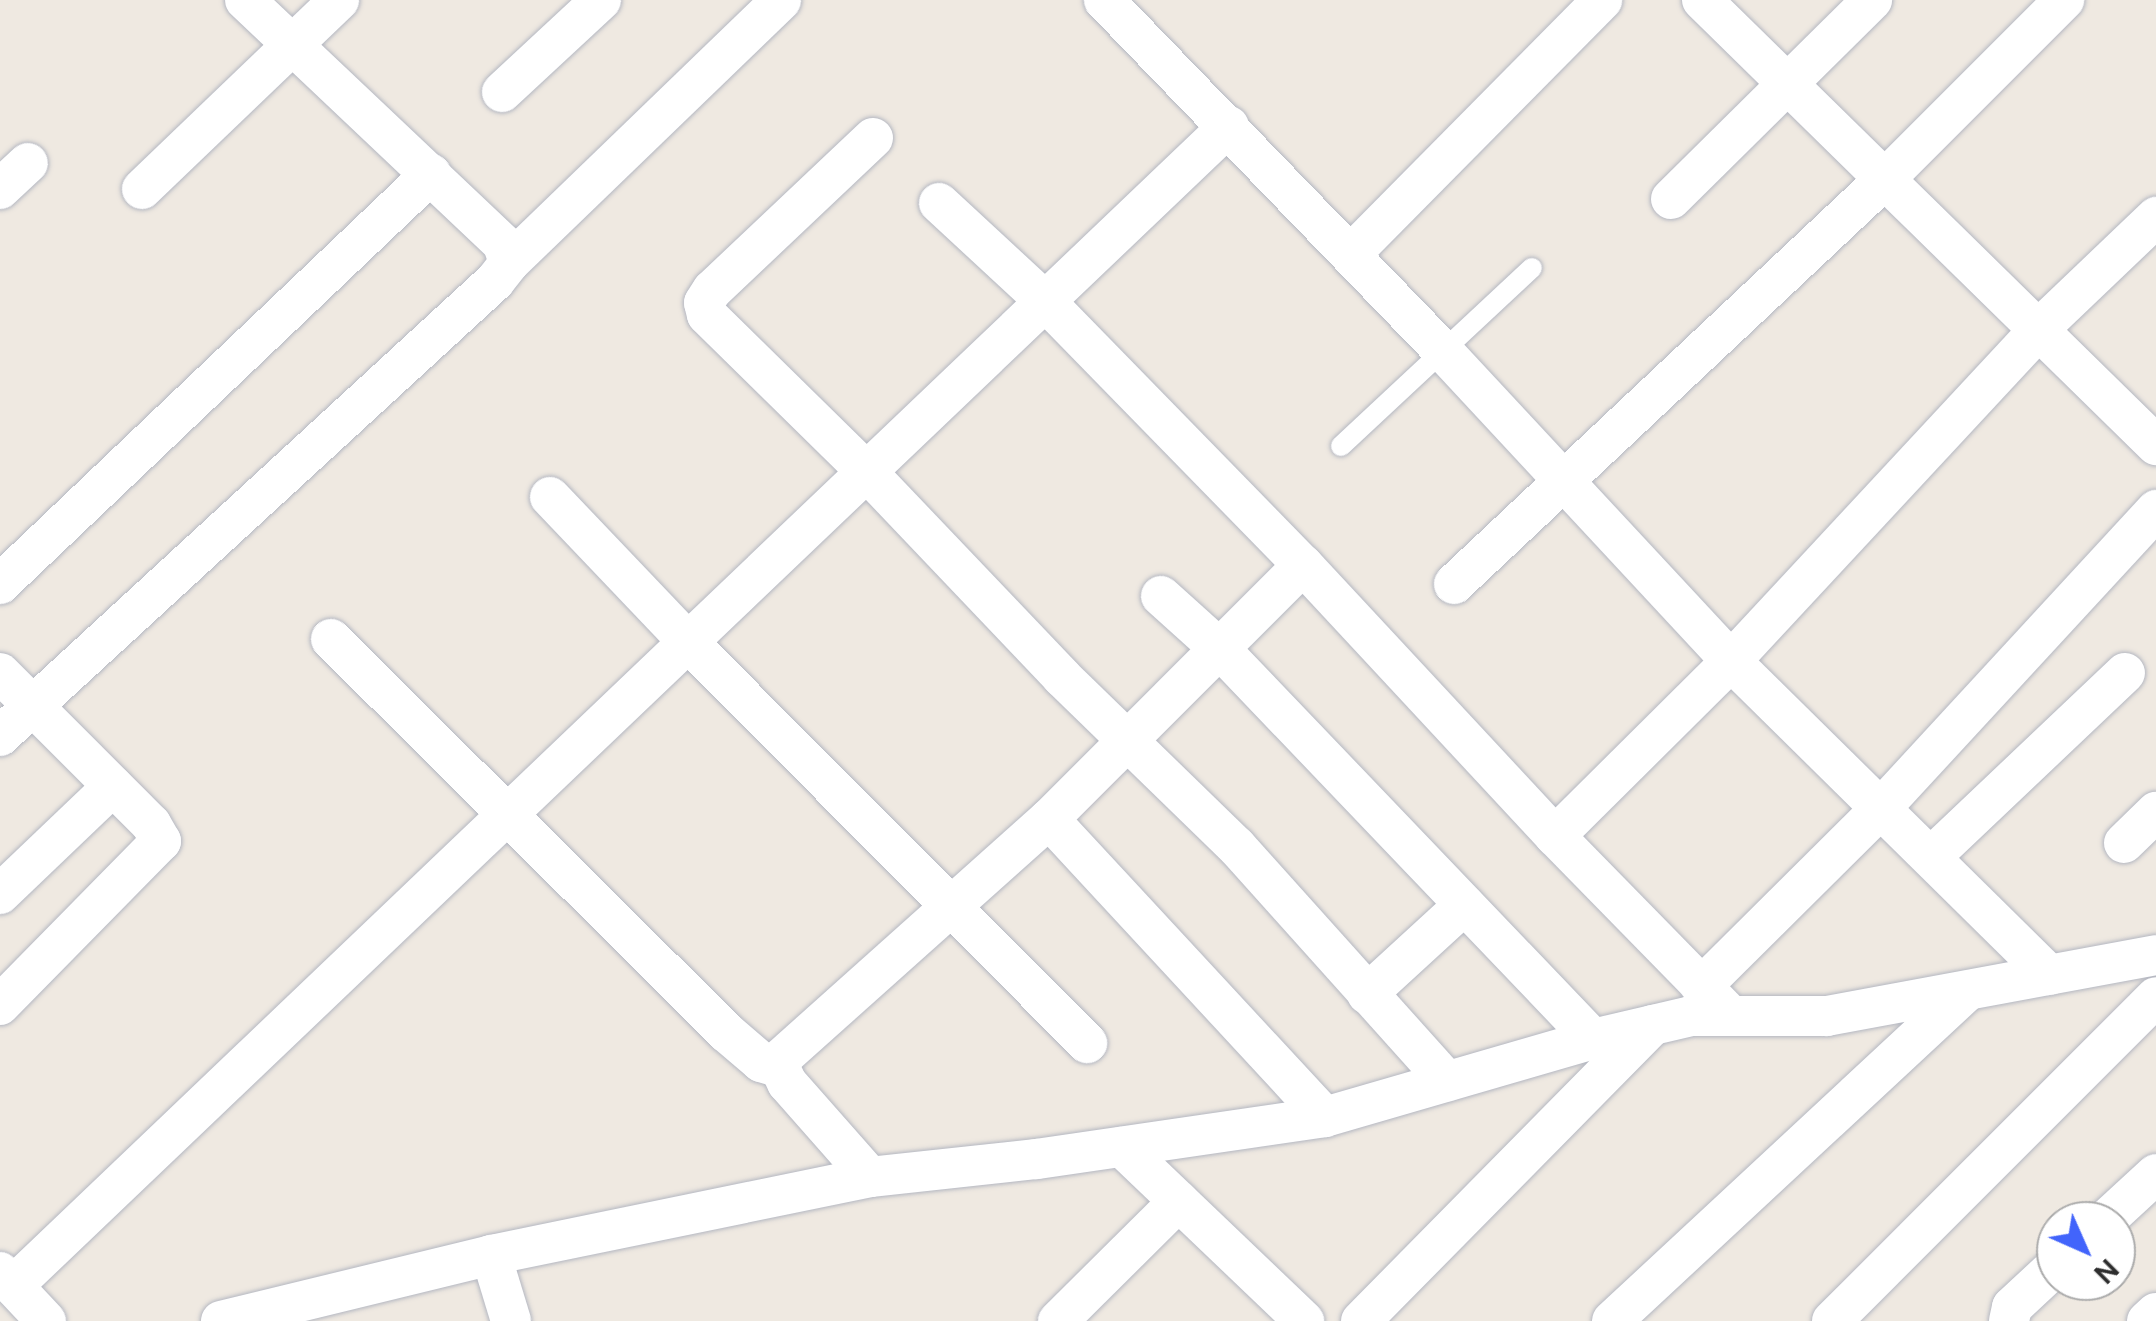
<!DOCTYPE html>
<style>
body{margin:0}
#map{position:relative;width:2156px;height:1321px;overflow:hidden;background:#efe9e1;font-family:"DM Sans",sans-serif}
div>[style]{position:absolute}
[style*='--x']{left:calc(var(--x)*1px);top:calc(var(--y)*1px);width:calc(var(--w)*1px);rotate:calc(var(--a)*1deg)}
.roads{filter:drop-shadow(0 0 2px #b4b7c1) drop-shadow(0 0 2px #b4b7c1)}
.lane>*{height:20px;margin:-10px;padding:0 10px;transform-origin:10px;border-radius:10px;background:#fff}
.street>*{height:40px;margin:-20px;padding:0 20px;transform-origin:20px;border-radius:20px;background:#fff}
span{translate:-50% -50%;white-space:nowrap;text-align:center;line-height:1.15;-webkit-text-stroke:10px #fff;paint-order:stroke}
.north{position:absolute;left:2036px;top:1201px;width:100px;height:100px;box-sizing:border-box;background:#fff;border:2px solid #ababab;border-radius:50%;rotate:135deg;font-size:28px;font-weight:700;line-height:40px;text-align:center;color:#2e2e2e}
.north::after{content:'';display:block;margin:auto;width:35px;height:45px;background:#4264fb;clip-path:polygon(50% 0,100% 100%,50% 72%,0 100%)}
</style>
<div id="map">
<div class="roads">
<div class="lane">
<i style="--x:1341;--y:446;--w:261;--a:-43"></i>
</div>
<div class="street">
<i style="--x:1104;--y:0;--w:487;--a:46"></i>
<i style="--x:1442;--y:350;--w:425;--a:47.1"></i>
<i style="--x:1731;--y:661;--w:447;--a:44.6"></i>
<i style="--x:1702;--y:0;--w:636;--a:44.43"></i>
<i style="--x:502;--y:92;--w:135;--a:-42.9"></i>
<i style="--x:873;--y:138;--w:221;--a:136.6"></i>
<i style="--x:712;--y:290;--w:15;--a:122"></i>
<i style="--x:704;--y:303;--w:12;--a:76"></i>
<i style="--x:707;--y:315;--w:223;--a:44.5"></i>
<i style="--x:866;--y:471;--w:284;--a:46.4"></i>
<i style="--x:1062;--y:677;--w:243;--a:44.2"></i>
<i style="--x:1236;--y:846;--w:316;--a:48.1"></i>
<i style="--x:0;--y:189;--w:38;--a:-43"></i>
<i style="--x:142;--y:189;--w:273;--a:-43.8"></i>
<i style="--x:1671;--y:199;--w:283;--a:-44.7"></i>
<i style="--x:939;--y:203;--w:144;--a:42.8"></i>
<i style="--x:1045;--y:301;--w:369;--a:45.7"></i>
<i style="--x:1303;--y:565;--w:370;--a:47.1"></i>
<i style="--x:1555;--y:836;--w:250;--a:45.6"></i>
<i style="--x:1351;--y:254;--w:357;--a:-45.3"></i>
<i style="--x:509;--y:263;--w:378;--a:-44"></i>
<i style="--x:550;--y:497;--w:200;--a:46.4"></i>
<i style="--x:688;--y:642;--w:566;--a:45.14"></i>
<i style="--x:0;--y:584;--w:595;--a:-43.57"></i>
<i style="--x:1454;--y:584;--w:593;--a:-43.22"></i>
<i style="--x:1886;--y:178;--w:252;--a:-45"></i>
<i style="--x:1161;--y:596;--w:81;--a:42"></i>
<i style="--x:1221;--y:650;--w:538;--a:46.28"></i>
<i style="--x:331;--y:639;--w:557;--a:44.85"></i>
<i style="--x:726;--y:1032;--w:46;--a:40.6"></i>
<i style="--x:761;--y:1062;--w:17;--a:17"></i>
<i style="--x:0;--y:673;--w:214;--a:45"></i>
<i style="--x:151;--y:824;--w:20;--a:60"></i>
<i style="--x:161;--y:841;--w:230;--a:134.5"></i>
<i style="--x:0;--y:736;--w:672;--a:-42.59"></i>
<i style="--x:495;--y:281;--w:23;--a:-52"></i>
<i style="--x:509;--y:263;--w:20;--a:-108"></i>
<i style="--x:503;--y:244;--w:355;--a:-136.6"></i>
<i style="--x:1049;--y:819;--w:406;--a:47.2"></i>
<i style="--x:1555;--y:836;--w:248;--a:-44.8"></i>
<i style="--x:1731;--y:661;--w:454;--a:-47.1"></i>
<i style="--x:2040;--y:328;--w:161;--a:-43.7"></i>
<i style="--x:2124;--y:843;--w:45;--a:-44.1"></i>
<i style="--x:1932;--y:856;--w:266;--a:-43.5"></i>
<i style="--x:0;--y:894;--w:156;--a:-43.7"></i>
<i style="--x:1701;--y:987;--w:257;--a:-44.8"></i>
<i style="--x:1883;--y:806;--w:403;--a:-47.3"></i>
<i style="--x:1367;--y:994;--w:132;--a:-42.5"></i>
<i style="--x:1122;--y:1147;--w:252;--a:43.7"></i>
<i style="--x:870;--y:1177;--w:125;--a:-131.4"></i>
<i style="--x:787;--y:1083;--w:23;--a:-115"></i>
<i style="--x:777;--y:1062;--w:365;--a:-41.8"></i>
<i style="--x:1049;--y:819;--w:359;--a:-45"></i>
<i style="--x:2105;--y:1221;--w:69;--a:-42.7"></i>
<i style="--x:491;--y:1255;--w:69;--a:73.1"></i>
<i style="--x:0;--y:1272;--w:67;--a:46.8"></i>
<i style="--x:14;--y:1285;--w:1679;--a:-43.65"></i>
<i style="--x:221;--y:1321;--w:278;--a:-13.7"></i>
<i style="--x:491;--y:1255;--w:387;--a:-11.6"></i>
<i style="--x:870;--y:1177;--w:168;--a:-6.2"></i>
<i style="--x:1037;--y:1159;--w:291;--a:-8.3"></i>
<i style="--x:1325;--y:1117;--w:279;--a:-16.2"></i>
<i style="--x:1593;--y:1039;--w:101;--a:-13.2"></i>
<i style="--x:1691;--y:1016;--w:136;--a:0"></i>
<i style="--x:1827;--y:1016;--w:335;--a:-10.5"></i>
<i style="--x:1058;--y:1321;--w:170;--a:-44.8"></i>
<i style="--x:1361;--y:1321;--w:416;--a:-45.4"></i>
<i style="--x:1612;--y:1321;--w:485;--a:-42.9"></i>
<i style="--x:1832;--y:1321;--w:458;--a:-45"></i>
<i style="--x:2009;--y:1321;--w:14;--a:-78"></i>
<i style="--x:2012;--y:1307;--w:60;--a:-43"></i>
<i style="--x:2147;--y:1321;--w:12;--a:-42"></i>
</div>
</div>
<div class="north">N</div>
</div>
